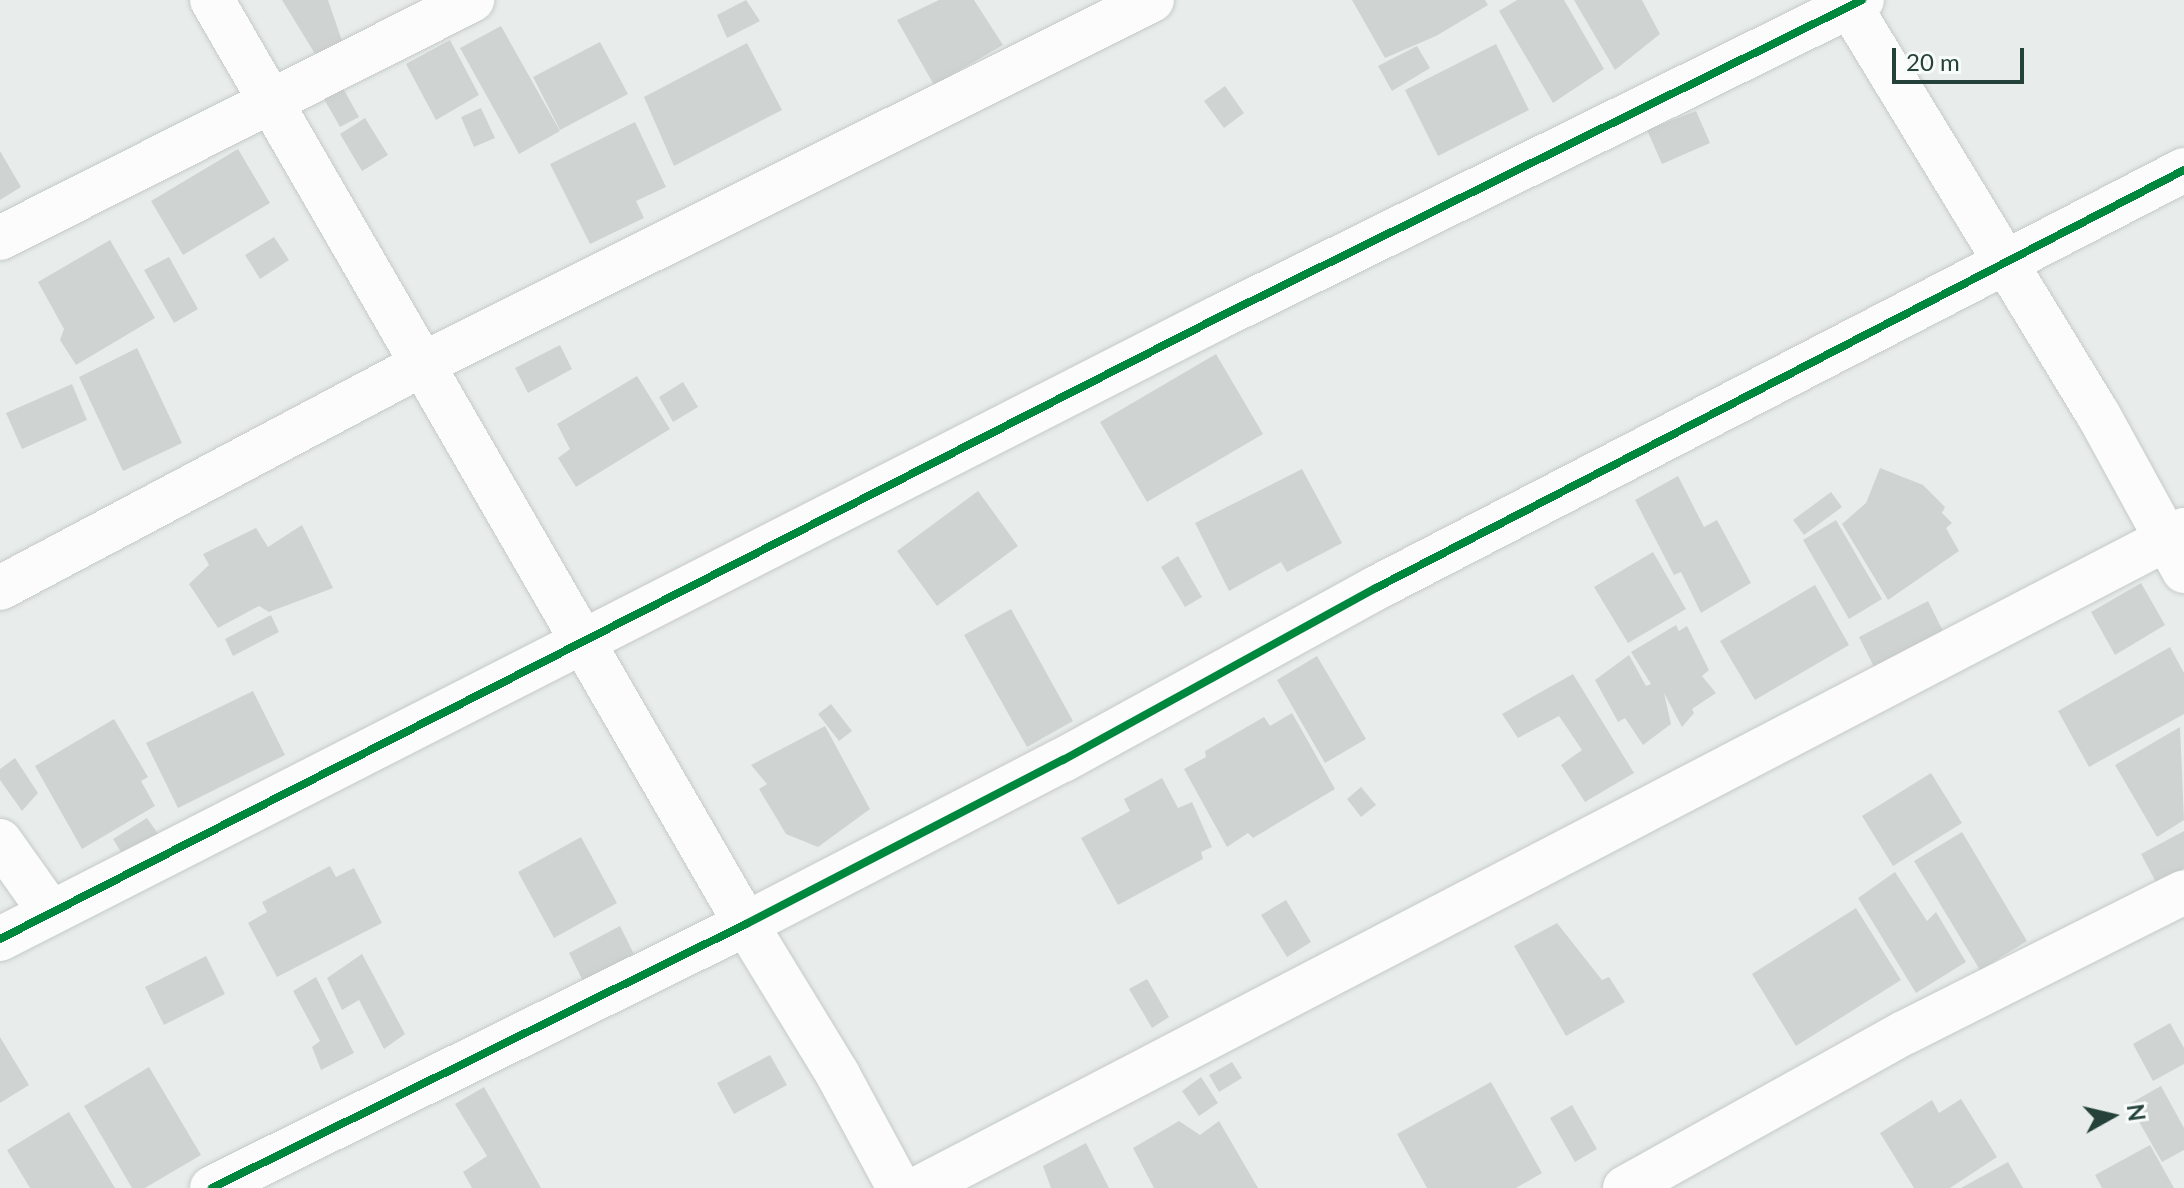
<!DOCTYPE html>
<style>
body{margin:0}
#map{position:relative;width:2184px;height:1188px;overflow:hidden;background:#e8edeb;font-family:Lato,sans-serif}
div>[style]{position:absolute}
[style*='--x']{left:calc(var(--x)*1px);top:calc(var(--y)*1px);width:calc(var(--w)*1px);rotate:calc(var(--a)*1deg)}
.building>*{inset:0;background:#cfd4d2}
.roads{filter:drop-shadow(0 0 2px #c5cac8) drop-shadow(0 0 2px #c5cac8)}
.minor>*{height:44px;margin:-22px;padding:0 22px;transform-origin:22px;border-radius:22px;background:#fcfcfc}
.cycleway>*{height:8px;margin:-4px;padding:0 4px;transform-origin:4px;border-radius:4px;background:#00873e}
span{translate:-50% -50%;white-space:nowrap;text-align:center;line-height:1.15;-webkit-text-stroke:7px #f7fbf9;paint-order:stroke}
.north{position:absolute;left:2072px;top:1076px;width:80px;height:80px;-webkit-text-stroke:6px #f7fbf9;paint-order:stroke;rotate:82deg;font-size:22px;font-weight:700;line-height:32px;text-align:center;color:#24423a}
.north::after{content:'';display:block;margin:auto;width:28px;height:36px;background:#24423a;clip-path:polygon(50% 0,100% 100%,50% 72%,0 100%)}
.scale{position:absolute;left:1892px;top:48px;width:132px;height:36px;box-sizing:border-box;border:4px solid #24423a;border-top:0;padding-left:10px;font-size:24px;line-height:28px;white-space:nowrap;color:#24423a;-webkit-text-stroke:6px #f7fbf9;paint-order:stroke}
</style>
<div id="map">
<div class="building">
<i style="clip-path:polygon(282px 0,328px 0,342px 41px,317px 57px)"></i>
<i style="clip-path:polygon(746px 0,760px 21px,727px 38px,717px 15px)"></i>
<i style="clip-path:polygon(939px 0,974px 0,1003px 45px,934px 85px,897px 20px)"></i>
<i style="clip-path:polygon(1352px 0,1485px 0,1488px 5px,1436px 36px,1385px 58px)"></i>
<i style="clip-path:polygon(1517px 0,1564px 0,1604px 69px,1553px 103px,1499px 11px)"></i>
<i style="clip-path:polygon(1574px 0,1642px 0,1660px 34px,1615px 70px)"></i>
<i style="clip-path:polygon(501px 26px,560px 131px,519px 154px,460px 48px)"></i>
<i style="clip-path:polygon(450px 40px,479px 95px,436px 120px,406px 64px)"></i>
<i style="clip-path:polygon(600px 42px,628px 94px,560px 130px,533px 77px)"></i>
<i style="clip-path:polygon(747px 43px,782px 110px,674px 166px,644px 97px)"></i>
<i style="clip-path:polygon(1496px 44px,1529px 110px,1438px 156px,1405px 90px)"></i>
<i style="clip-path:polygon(1417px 46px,1430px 68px,1392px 91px,1378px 66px)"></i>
<i style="clip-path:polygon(1225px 86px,1244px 113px,1224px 128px,1204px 101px)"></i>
<i style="clip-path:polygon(343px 88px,359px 117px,340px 127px,324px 99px)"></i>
<i style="clip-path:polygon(481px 108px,495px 138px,474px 147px,461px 117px)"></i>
<i style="clip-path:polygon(1696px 111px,1710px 143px,1662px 164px,1647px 130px)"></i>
<i style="clip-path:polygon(365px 118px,388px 155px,362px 171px,340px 134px)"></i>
<i style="clip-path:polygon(635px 122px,666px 187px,636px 201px,644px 218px,590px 244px,550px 164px)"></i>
<i style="clip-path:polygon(238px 149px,270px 203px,183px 255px,151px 201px)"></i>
<i style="clip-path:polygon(0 151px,21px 187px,0 200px)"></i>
<i style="clip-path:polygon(274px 237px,289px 260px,260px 279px,245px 255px)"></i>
<i style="clip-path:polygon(110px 240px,155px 318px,76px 365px,60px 340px,64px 329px,38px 282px)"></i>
<i style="clip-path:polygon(169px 257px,198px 309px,174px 323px,144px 270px)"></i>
<i style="clip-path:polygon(560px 345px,572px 369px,528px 393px,515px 368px)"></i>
<i style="clip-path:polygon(137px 348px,182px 443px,123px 471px,79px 377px)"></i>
<i style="clip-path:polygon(1216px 354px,1263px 434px,1147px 502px,1100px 422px)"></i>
<i style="clip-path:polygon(637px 376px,670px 429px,576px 487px,558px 458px,570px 449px,557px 424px)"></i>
<i style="clip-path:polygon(683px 382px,698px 407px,673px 422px,659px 397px)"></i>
<i style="clip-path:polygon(72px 384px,87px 420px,22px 449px,6px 413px)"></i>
<i style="clip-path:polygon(1880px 468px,1923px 485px,1945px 507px,1942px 513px,1952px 523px,1946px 528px,1959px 551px,1888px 600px,1842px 524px,1866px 503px)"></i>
<i style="clip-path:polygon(1302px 469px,1342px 543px,1287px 572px,1281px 562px,1229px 591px,1195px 523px)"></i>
<i style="clip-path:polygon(1678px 476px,1704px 527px,1717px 520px,1751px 583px,1701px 613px,1681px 572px,1674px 575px,1635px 500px)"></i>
<i style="clip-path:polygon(978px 491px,1018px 546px,937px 606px,897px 551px)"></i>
<i style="clip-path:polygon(1831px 492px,1842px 507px,1804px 535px,1793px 520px)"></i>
<i style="clip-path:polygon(1836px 520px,1882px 599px,1849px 619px,1803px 540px)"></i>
<i style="clip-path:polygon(302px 525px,333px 588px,269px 612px,259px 606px,218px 628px,189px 584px,209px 565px,203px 554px,256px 528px,268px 547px)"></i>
<i style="clip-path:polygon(1653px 552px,1686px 609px,1628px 643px,1594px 587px)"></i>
<i style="clip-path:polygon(1178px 556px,1202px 597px,1185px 607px,1161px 567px)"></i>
<i style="clip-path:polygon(2141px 583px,2165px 625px,2115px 655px,2091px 612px)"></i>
<i style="clip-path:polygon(1815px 585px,1849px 645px,1755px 700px,1720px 641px)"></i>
<i style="clip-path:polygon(1928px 601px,1943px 631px,1874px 667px,1859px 637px)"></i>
<i style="clip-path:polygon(1011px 609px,1073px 721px,1027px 747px,964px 635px)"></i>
<i style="clip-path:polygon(271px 615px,279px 632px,233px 656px,225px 639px)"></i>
<i style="clip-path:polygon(1676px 625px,1679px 631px,1687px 626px,1709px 670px,1702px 676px,1716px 693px,1692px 709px,1694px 713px,1682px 727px,1664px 693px,1671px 724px,1643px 745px,1625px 718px,1618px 722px,1595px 680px,1629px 655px,1646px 686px,1651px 684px,1631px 652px)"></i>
<i style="clip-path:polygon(2170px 647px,2184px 673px,2184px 714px,2089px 767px,2058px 711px)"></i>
<i style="clip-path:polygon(1317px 656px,1366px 739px,1325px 763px,1277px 680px)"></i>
<i style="clip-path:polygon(1573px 674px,1634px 773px,1585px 802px,1561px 765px,1582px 750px,1559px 716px,1518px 738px,1502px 714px)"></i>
<i style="clip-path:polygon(253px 691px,285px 755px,178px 808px,146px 743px)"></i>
<i style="clip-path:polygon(831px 704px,852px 731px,839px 741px,818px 714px)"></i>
<i style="clip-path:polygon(1292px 713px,1335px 789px,1253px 838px,1248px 833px,1227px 847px,1184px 769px,1206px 757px,1205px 751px,1264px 717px,1270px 726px)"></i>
<i style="clip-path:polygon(114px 719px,148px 777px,141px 781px,155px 806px,82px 849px,35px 766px)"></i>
<i style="clip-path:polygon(825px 726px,870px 809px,818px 847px,786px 834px,759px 789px,767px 784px,751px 765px)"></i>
<i style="clip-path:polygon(2180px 727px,2184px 820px,2157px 837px,2115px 765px)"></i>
<i style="clip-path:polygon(15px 758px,38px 793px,22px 811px,0 780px,0 769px)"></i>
<i style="clip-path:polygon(1931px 773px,1962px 823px,1893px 866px,1862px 816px)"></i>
<i style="clip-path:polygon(1162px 778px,1178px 808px,1192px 802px,1212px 847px,1201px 852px,1203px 859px,1118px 905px,1081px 838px,1130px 811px,1124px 799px)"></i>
<i style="clip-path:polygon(1361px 787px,1376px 805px,1361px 817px,1347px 799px)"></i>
<i style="clip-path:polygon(147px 818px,161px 838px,126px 860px,113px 839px)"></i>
<i style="clip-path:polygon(2184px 831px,2184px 868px,2157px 884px,2141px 854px)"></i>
<i style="clip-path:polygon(1962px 832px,2027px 941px,1980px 970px,1914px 861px)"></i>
<i style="clip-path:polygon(581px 837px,617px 903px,554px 938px,518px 872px)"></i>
<i style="clip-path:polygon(330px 866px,336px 877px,354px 868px,382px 923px,277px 977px,248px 923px,267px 912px,262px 902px)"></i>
<i style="clip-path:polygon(1895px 872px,1927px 921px,1936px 912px,1966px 962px,1916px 993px,1858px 898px)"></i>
<i style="clip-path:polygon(1286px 900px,1311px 942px,1287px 957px,1261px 915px)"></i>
<i style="clip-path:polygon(1856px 908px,1901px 980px,1796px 1046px,1752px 974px)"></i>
<i style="clip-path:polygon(1557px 923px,1602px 980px,1609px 977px,1625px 1002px,1566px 1036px,1514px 946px)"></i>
<i style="clip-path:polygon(620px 926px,634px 954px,583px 981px,569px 953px)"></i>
<i style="clip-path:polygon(362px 954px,405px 1034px,384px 1049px,359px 1000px,342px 1010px,327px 978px)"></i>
<i style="clip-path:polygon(206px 956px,225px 994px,164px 1025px,145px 987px)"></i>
<i style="clip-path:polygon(316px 977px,354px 1053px,321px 1070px,312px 1047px,320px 1041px,293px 991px)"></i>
<i style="clip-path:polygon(1147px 979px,1169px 1017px,1152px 1028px,1129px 989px)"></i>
<i style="clip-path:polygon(2170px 1023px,2184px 1048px,2184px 1064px,2153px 1081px,2133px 1044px)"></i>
<i style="clip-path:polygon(0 1037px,29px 1085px,0 1103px)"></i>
<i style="clip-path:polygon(770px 1055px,787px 1085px,734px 1114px,717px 1083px)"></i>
<i style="clip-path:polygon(1232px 1062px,1242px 1078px,1219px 1092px,1209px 1075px)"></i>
<i style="clip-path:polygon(149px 1067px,201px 1155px,145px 1188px,132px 1188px,84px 1106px)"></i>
<i style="clip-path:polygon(1201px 1077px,1218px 1103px,1199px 1116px,1182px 1091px)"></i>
<i style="clip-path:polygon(1491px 1082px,1542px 1173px,1516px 1188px,1427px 1188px,1397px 1134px)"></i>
<i style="clip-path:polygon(2161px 1086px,2184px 1128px,2184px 1150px,2162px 1162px,2129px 1104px)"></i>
<i style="clip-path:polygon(484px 1087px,541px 1188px,472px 1188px,463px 1172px,487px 1156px,455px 1104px)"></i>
<i style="clip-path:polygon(1961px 1099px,1997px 1157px,1950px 1188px,1914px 1188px,1880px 1133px,1932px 1100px,1939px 1113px)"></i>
<i style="clip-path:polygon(1572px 1105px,1597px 1149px,1575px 1162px,1550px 1118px)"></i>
<i style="clip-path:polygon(69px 1112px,115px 1188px,30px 1188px,7px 1150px)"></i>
<i style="clip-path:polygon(1179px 1121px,1200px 1135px,1219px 1121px,1258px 1188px,1154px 1188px,1133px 1148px)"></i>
<i style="clip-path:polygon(1086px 1143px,1109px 1188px,1051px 1188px,1043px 1166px)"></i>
<i style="clip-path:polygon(2150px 1145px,2174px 1188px,2102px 1188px,2095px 1175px)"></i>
<i style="clip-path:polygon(2008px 1162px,2023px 1188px,1961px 1188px)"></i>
</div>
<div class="roads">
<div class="minor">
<i style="--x:212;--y:0;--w:1067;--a:59.98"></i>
<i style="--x:746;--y:924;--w:177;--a:58.6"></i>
<i style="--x:838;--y:1075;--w:128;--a:61.6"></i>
<i style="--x:1846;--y:0;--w:485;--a:58.7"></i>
<i style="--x:2098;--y:414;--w:179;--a:61.3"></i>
<i style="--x:0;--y:238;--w:529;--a:-26.76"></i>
<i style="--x:0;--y:588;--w:476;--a:-27.9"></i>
<i style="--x:421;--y:365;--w:817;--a:-26.53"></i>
<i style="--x:0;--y:841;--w:88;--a:54.7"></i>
<i style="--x:0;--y:939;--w:1366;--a:-27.03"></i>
<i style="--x:1217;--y:318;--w:719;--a:-26.24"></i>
<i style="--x:212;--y:1188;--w:596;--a:-26.31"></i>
<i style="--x:746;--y:924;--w:357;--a:-27.4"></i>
<i style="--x:1063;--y:760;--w:357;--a:-28.8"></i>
<i style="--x:1376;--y:588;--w:910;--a:-27.35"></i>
<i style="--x:919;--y:1188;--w:1426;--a:-27.48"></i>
<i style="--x:1625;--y:1188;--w:319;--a:-29.1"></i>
<i style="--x:1904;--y:1033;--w:313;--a:-26.7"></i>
</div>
</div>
<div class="cycleway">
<i style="--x:0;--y:939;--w:1366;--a:-27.03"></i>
<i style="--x:1217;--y:318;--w:719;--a:-26.24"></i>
<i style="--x:212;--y:1188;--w:596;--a:-26.31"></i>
<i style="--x:746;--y:924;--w:357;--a:-27.4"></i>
<i style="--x:1063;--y:760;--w:357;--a:-28.8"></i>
<i style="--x:1376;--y:588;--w:910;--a:-27.35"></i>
</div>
<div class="north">N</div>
<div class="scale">20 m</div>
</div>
